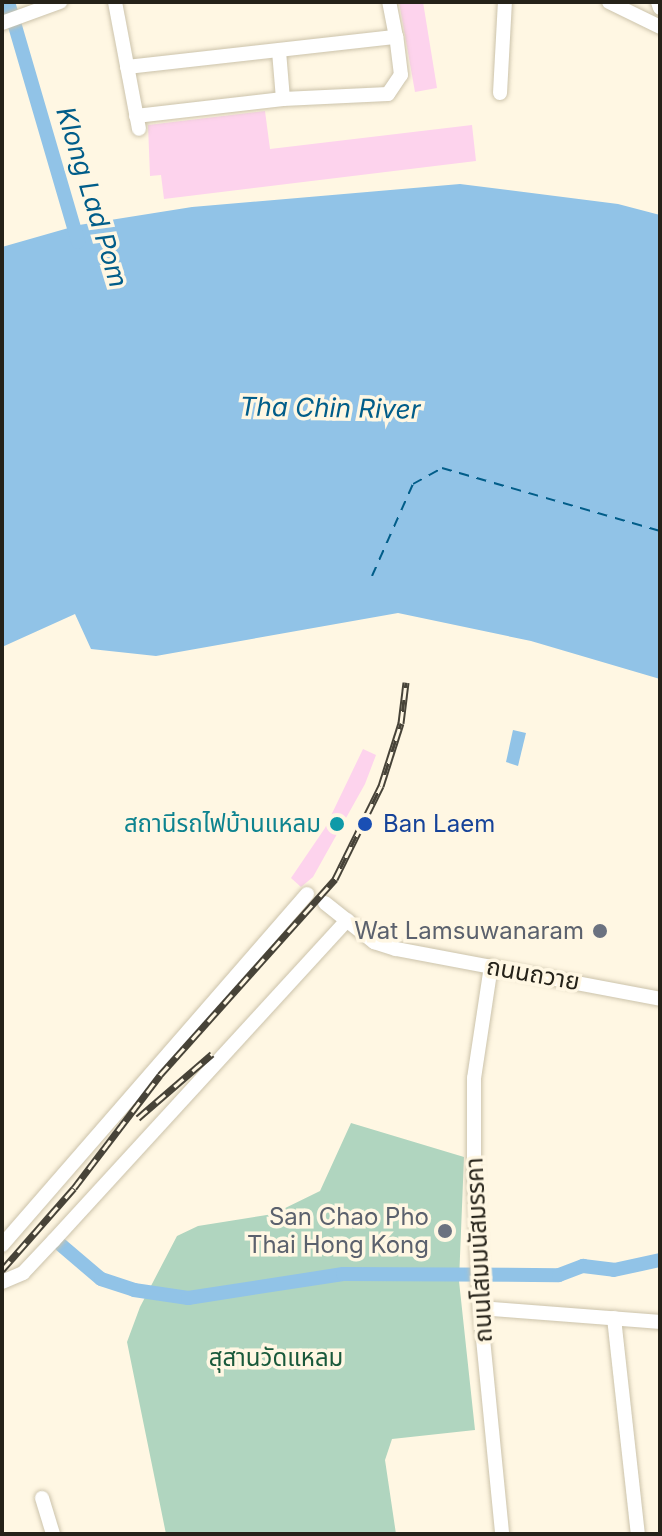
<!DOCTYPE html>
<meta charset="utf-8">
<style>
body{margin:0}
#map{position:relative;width:662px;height:1536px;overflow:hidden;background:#fff7e3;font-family:Inter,"Noto Sans Thai",sans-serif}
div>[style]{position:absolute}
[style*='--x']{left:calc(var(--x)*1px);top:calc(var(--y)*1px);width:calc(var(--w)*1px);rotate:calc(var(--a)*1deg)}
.green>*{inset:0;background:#b0d5bf}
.water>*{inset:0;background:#91c3e7}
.canal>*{height:14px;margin:-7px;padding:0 7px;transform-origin:7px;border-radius:7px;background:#91c3e7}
.ferry>*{height:2px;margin-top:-1px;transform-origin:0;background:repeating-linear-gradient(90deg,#015d89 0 10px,transparent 0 18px)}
.building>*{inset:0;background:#fdd3ed}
.roads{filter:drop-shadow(0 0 2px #ccc3ab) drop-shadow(0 0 2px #ccc3ab)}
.minor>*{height:14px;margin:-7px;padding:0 7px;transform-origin:7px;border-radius:7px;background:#fff}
.rail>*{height:7px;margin-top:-3.5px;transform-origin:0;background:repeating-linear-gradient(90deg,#fff7e3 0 12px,#474338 0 24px);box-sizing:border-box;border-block:2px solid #474338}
.dots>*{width:22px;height:22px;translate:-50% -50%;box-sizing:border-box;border:4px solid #fff7e3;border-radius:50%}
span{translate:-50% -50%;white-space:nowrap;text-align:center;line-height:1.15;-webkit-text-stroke:7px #fff7e3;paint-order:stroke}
.culture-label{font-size:24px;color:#0d838f}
.right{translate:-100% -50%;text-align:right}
.transit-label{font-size:24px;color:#164399}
.left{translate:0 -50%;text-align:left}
.worship-label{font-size:24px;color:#5b616d}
.street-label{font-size:24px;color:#252219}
.park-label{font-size:24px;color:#19593b}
.water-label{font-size:26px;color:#015d89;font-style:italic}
.frame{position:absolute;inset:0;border:4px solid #252219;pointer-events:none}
</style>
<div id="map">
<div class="green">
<i style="clip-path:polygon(351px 1123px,464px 1157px,459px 1281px,475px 1430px,392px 1439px,385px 1460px,396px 1534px,166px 1534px,127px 1342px,140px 1307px,177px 1236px,198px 1226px,273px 1214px,320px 1191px)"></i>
</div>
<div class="water">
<i style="clip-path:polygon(460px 184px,618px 204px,660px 215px,660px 679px,531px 641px,398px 613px,156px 656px,91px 649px,75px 614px,2px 647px,2px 247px,79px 225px,192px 207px)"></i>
<i style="clip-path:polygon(513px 730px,526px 733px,518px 766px,506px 762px)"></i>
</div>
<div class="canal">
<i style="--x:8;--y:2;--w:250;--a:73.7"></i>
<i style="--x:61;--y:1245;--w:52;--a:40.4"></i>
<i style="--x:101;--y:1279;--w:35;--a:18"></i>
<i style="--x:134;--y:1290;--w:55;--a:8.4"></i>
<i style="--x:188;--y:1298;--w:157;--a:-8.8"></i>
<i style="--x:343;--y:1274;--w:216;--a:0.3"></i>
<i style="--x:559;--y:1275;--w:26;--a:-21"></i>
<i style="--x:583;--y:1266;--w:31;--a:7"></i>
<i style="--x:614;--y:1270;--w:47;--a:-12.3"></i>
</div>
<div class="ferry">
<i style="--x:372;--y:576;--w:101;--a:-66"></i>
<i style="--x:413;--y:484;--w:33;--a:-29"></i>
<i style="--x:442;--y:468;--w:227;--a:16.1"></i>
</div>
<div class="building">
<i style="clip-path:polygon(399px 2px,423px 2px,437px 88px,415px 92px)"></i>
<i style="clip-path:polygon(265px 111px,270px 149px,472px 125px,476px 161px,164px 199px,161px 175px,150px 176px,148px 125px)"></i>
<i style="clip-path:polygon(363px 749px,376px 755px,365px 784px,313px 877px,301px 887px,291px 878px,325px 828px)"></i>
</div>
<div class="roads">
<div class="minor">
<i style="--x:115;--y:2;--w:129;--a:79.3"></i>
<i style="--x:609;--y:2;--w:57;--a:26.1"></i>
<i style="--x:658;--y:2;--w:6;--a:72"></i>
<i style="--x:2;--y:23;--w:62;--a:-19.9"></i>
<i style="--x:127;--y:67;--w:271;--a:-6.4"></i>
<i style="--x:396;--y:37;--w:36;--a:-101"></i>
<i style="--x:500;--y:93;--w:91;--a:-86.9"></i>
<i style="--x:283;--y:99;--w:105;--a:-2.7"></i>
<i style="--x:388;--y:94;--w:23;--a:-56"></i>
<i style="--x:401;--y:75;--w:38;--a:-97"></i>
<i style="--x:136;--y:116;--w:148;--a:-6.6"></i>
<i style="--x:283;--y:99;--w:48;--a:-94.8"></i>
<i style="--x:325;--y:903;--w:63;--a:38.5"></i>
<i style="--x:374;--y:942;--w:23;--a:18"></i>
<i style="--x:396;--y:949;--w:269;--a:10.7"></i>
<i style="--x:491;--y:966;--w:113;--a:98.6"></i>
<i style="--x:474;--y:1078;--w:94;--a:90"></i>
<i style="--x:474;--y:1172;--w:136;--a:87.5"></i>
<i style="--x:480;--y:1308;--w:227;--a:84.4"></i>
<i style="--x:2;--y:1245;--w:465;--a:-49"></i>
<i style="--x:2;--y:1282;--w:23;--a:-23"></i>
<i style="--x:23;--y:1273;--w:45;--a:-46.8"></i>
<i style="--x:54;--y:1240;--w:434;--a:-47.5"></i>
<i style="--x:480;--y:1308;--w:181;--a:4.4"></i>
<i style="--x:614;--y:1318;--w:217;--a:83.7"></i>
<i style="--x:42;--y:1498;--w:38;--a:73"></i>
</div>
</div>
<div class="rail">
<i style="--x:138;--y:1118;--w:98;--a:-40.9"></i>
<i style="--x:2;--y:1270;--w:109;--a:-48.7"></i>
<i style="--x:74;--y:1188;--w:142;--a:-52.7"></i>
<i style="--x:160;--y:1075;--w:263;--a:-48.2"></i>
<i style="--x:335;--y:879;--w:104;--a:-63.7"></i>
<i style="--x:381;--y:786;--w:66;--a:-72.4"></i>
<i style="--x:401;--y:723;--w:41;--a:-83"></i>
</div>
<div class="dots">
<i style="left:337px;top:824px;background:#0f9aa8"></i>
<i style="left:365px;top:824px;background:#1a4fb4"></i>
<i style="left:600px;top:931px;background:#6b7280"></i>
<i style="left:445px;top:1231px;background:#6b7280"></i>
</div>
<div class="culture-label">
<span class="right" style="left:321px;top:824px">สถานีรถไฟบ้านแหลม</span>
</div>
<div class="transit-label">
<span class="left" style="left:383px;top:824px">Ban Laem</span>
</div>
<div class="worship-label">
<span class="right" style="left:584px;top:931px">Wat Lamsuwanaram</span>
<span class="right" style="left:429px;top:1231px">San Chao Pho<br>Thai Hong Kong</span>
</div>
<div class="street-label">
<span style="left:533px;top:974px;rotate:10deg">ถนนถวาย</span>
<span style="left:479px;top:1250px;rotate:-93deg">ถนนโสมมนัสมรรคา</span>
</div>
<div class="park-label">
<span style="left:276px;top:1358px">สุสานวัดแหลม</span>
</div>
<div class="water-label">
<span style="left:92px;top:197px;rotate:73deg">Klong Lad Pom</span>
<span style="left:330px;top:408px;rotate:1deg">Tha Chin River</span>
</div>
<div class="frame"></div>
</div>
